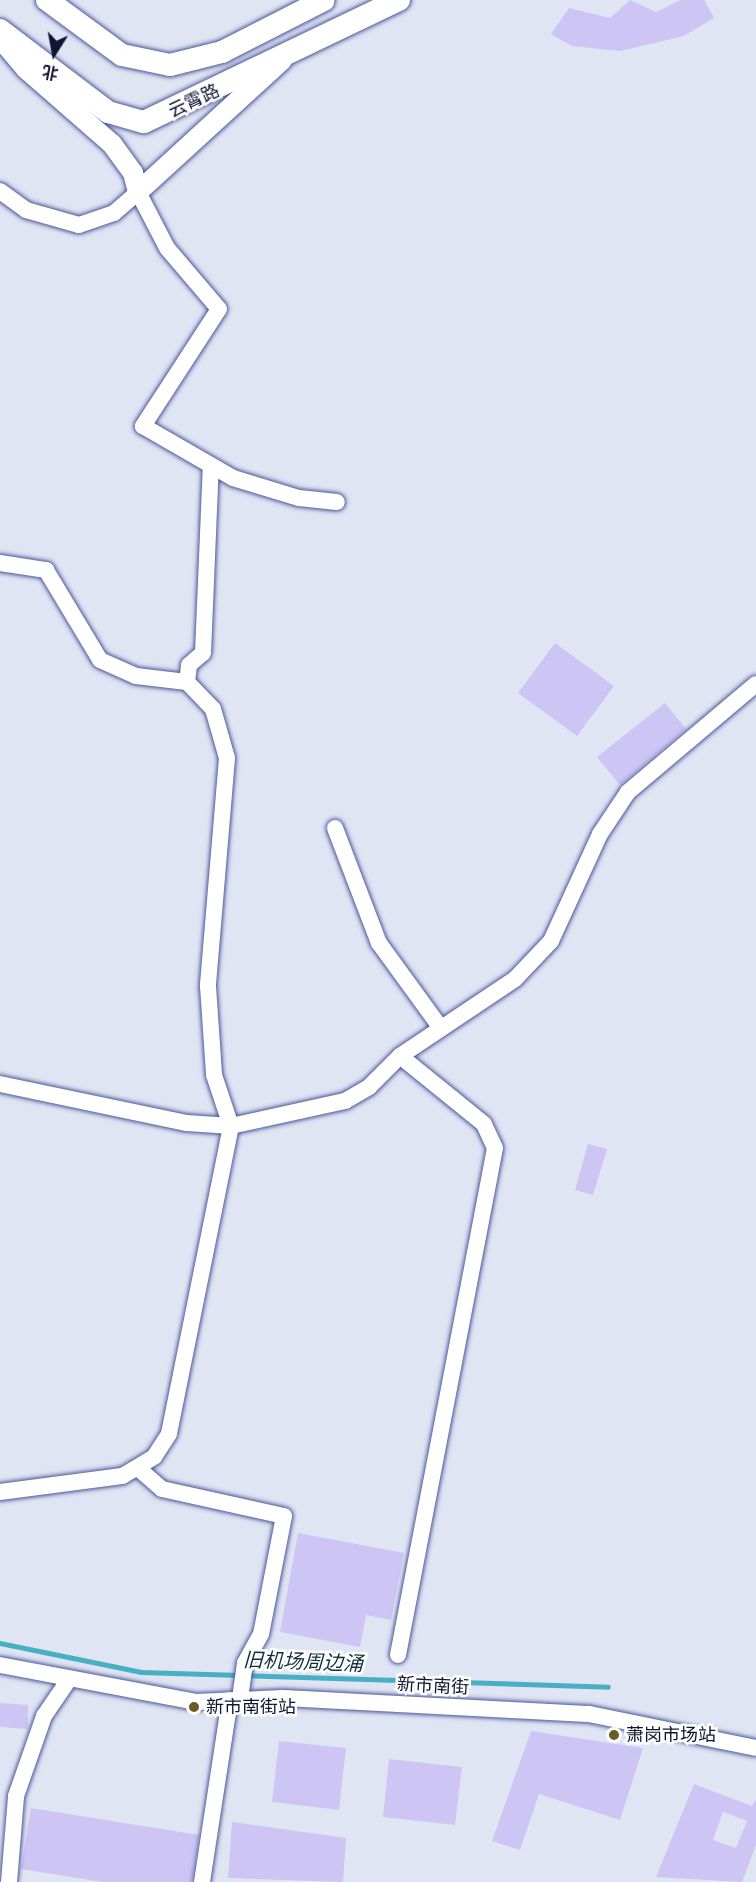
<!DOCTYPE html>
<meta charset="utf-8">
<style>
body{margin:0}
#map{position:relative;width:756px;height:1882px;overflow:hidden;background:#e0e5f4;font-family:"DejaVu Sans","Noto Sans SC",sans-serif}
div>[style]{position:absolute}
[style*='--x']{left:calc(var(--x)*1px);top:calc(var(--y)*1px);width:calc(var(--w)*1px);rotate:calc(var(--a)*1deg)}
.stream>*{height:4.5px;margin:-2.25px;padding:0 2.25px;transform-origin:2.25px;border-radius:2.25px;background:#49b0c4}
.building>*{inset:0;background:#cdc5f4}
.roads{filter:drop-shadow(0 0 2px #4a589b) drop-shadow(0 0 2px #4a589b)}
.minor>*{height:16px;margin:-8px;padding:0 8px;transform-origin:8px;border-radius:8px;background:#fff}
.tertiary>*{height:20px;margin:-10px;padding:0 10px;transform-origin:10px;border-radius:10px;background:#fff}
.secondary>*{height:22px;margin:-11px;padding:0 11px;transform-origin:11px;border-radius:11px;background:#fff}
.dots>*{width:16px;height:16px;translate:-50% -50%;box-sizing:border-box;border:3px solid #fff;border-radius:50%}
span{translate:-50% -50%;white-space:nowrap;text-align:center;line-height:1.15;-webkit-text-stroke:5px #fff;paint-order:stroke}
.street-label{font-size:18px;color:#101531}
.poi-label{font-size:18px;color:#101531}
.left{translate:0 -50%;text-align:left}
.water-label{font-size:20px;color:#123138;font-style:italic}
.north{position:absolute;left:24px;top:24px;width:60px;height:60px;-webkit-text-stroke:4px #fff;paint-order:stroke;rotate:191deg;font-size:16px;font-weight:700;line-height:24px;text-align:center;color:#101531}
.north::after{content:'';display:block;margin:auto;width:21px;height:27px;background:#101531;clip-path:polygon(50% 0,100% 100%,50% 72%,0 100%)}
</style>
<div id="map">
<div class="stream">
<i style="--x:0;--y:1643;--w:144;--a:11.6"></i>
<i style="--x:141;--y:1672;--w:467;--a:1.8"></i>
</div>
<div class="building">
<i style="clip-path:polygon(630px 0,656px 12px,680px 0,704px 0,714px 18px,684px 36px,620px 51px,572px 46px,551px 34px,569px 8px,610px 18px)"></i>
<i style="clip-path:polygon(555px 643px,614px 686px,577px 736px,518px 693px)"></i>
<i style="clip-path:polygon(665px 703px,686px 729px,620px 785px,597px 757px)"></i>
<i style="clip-path:polygon(588px 1144px,607px 1149px,593px 1195px,575px 1190px)"></i>
<i style="clip-path:polygon(298px 1533px,404px 1553px,391px 1620px,366px 1615px,360px 1647px,280px 1632px)"></i>
<i style="clip-path:polygon(0 1703px,28px 1705px,28px 1729px,0 1727px)"></i>
<i style="clip-path:polygon(531px 1731px,643px 1748px,620px 1820px,539px 1794px,520px 1850px,492px 1841px)"></i>
<i style="clip-path:polygon(279px 1741px,346px 1748px,339px 1810px,272px 1802px)"></i>
<i style="clip-path:polygon(389px 1759px,462px 1767px,455px 1825px,383px 1817px)"></i>
<i style="clip-path:polygon(evenodd,694px 1784px,752px 1806px,756px 1800px,756px 1845px,742px 1882px,656px 1877px,694px 1784px,723px 1812px,747px 1821px,736px 1848px,713px 1840px,723px 1812px)"></i>
<i style="clip-path:polygon(31px 1808px,199px 1835px,192px 1882px,103px 1882px,21px 1869px)"></i>
<i style="clip-path:polygon(232px 1822px,346px 1838px,343px 1882px,228px 1878px)"></i>
</div>
<div class="roads">
<div class="minor">
<i style="--x:0;--y:191;--w:32;--a:36"></i>
<i style="--x:26;--y:210;--w:55;--a:15.8"></i>
<i style="--x:79;--y:225;--w:37;--a:-19"></i>
<i style="--x:114;--y:213;--w:32;--a:-41"></i>
<i style="--x:138;--y:192;--w:63;--a:62.6"></i>
<i style="--x:167;--y:248;--w:80;--a:49.6"></i>
<i style="--x:219;--y:309;--w:140;--a:123"></i>
<i style="--x:143;--y:426;--w:104;--a:30"></i>
<i style="--x:233;--y:478;--w:69;--a:16.9"></i>
<i style="--x:299;--y:498;--w:38;--a:6"></i>
<i style="--x:0;--y:563;--w:47;--a:8.7"></i>
<i style="--x:46;--y:570;--w:105;--a:59"></i>
<i style="--x:100;--y:660;--w:39;--a:24"></i>
<i style="--x:136;--y:676;--w:51;--a:6.7"></i>
<i style="--x:187;--y:682;--w:37;--a:46"></i>
<i style="--x:213;--y:709;--w:51;--a:74.1"></i>
<i style="--x:227;--y:758;--w:229;--a:94.8"></i>
<i style="--x:208;--y:986;--w:89;--a:86.1"></i>
<i style="--x:214;--y:1075;--w:54;--a:71.6"></i>
<i style="--x:231;--y:1126;--w:314;--a:101.4"></i>
<i style="--x:169;--y:1434;--w:27;--a:123"></i>
<i style="--x:154;--y:1457;--w:37;--a:149"></i>
<i style="--x:122;--y:1476;--w:123;--a:172.5"></i>
<i style="--x:187;--y:682;--w:17;--a:-83"></i>
<i style="--x:189;--y:665;--w:18;--a:-41"></i>
<i style="--x:203;--y:653;--w:187;--a:-87.6"></i>
<i style="--x:335;--y:828;--w:123;--a:69.1"></i>
<i style="--x:379;--y:943;--w:104;--a:54"></i>
<i style="--x:0;--y:1084;--w:191;--a:11.8"></i>
<i style="--x:187;--y:1123;--w:44;--a:3.9"></i>
<i style="--x:231;--y:1126;--w:117;--a:-12.4"></i>
<i style="--x:345;--y:1101;--w:28;--a:-30"></i>
<i style="--x:369;--y:1087;--w:44;--a:-45"></i>
<i style="--x:400;--y:1056;--w:138;--a:-33.8"></i>
<i style="--x:515;--y:979;--w:52;--a:-46.5"></i>
<i style="--x:551;--y:941;--w:118;--a:-65.4"></i>
<i style="--x:600;--y:834;--w:50;--a:-56.3"></i>
<i style="--x:628;--y:792;--w:167;--a:-40.2"></i>
<i style="--x:139;--y:1469;--w:30;--a:41"></i>
<i style="--x:162;--y:1489;--w:125;--a:12.5"></i>
<i style="--x:284;--y:1516;--w:120;--a:101"></i>
<i style="--x:261;--y:1634;--w:33;--a:119"></i>
<i style="--x:245;--y:1663;--w:35;--a:98"></i>
<i style="--x:398;--y:1655;--w:516;--a:-79.17"></i>
<i style="--x:495;--y:1148;--w:26;--a:-115"></i>
<i style="--x:484;--y:1124;--w:108;--a:-141"></i>
<i style="--x:0;--y:1665;--w:199;--a:10.7"></i>
<i style="--x:196;--y:1702;--w:87;--a:-2.6"></i>
<i style="--x:283;--y:1698;--w:306;--a:3"></i>
<i style="--x:589;--y:1714;--w:170;--a:11.5"></i>
<i style="--x:9;--y:1882;--w:86;--a:-85.3"></i>
<i style="--x:16;--y:1796;--w:85;--a:-70.7"></i>
<i style="--x:44;--y:1716;--w:42;--a:-55.6"></i>
<i style="--x:202;--y:1882;--w:184;--a:-81.3"></i>
</div>
<div class="tertiary">
<i style="--x:0;--y:38;--w:40;--a:50"></i>
<i style="--x:26;--y:69;--w:114;--a:41.1"></i>
<i style="--x:112;--y:144;--w:36;--a:54"></i>
<i style="--x:133;--y:173;--w:20;--a:75"></i>
<i style="--x:138;--y:192;--w:195;--a:-42.5"></i>
</div>
<div class="secondary">
<i style="--x:47;--y:0;--w:93;--a:36.3"></i>
<i style="--x:122;--y:55;--w:49;--a:11.8"></i>
<i style="--x:170;--y:65;--w:54;--a:-14"></i>
<i style="--x:222;--y:52;--w:114;--a:-27"></i>
<i style="--x:0;--y:30;--w:136;--a:37.2"></i>
<i style="--x:108;--y:112;--w:37;--a:16"></i>
<i style="--x:144;--y:122;--w:283;--a:-25.6"></i>
</div>
</div>
<div class="dots">
<i style="left:194px;top:1707px;background:#695a28"></i>
<i style="left:614px;top:1735px;background:#695a28"></i>
</div>
<div class="street-label">
<span style="left:194px;top:101px;rotate:-25deg">云霄路</span>
<span style="left:433px;top:1686px;rotate:3deg">新市南街</span>
</div>
<div class="poi-label">
<span class="left" style="left:206px;top:1707px">新市南街站</span>
<span class="left" style="left:626px;top:1735px">萧岗市场站</span>
</div>
<div class="water-label">
<span style="left:303px;top:1662px;rotate:2deg">旧机场周边涌</span>
</div>
<div class="north">北</div>
</div>
